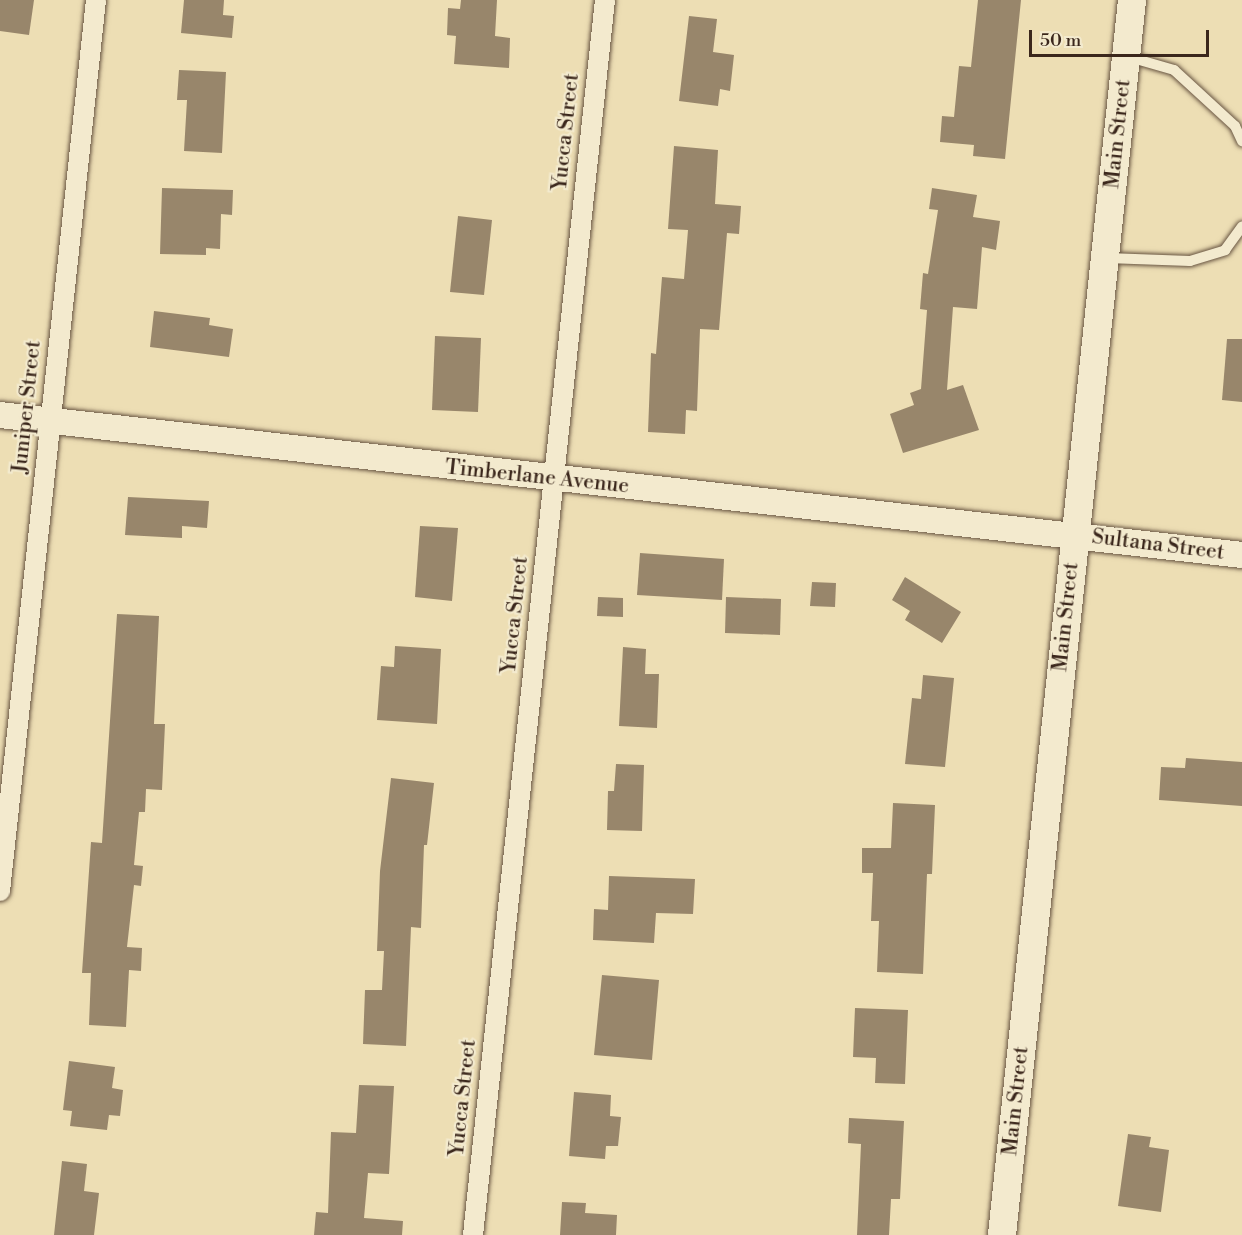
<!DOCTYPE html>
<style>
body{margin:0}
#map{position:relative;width:1242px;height:1235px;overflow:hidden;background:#eddeb4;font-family:"Libre Bodoni",serif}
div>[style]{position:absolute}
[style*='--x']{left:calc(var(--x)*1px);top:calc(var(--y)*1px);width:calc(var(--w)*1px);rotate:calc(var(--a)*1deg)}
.building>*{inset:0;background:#98866b}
.roads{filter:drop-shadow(0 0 2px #685542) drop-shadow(0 0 2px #685542)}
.service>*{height:10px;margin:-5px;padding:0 5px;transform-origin:5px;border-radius:5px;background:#f3eace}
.minor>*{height:20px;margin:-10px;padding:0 10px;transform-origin:10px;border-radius:10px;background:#f3eace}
.tertiary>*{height:26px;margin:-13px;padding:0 13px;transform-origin:13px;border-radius:13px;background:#f3eace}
.secondary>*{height:28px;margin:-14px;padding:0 14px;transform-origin:14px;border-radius:14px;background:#f3eace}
span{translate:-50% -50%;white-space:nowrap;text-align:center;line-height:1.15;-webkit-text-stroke:4.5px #f3eace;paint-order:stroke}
.street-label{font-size:21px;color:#3b271c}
.scale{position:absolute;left:1029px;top:30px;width:180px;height:27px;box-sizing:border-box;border:3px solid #3b271c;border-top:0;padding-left:8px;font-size:18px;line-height:21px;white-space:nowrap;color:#3b271c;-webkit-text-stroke:4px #f3eace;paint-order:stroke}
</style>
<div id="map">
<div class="building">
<i style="clip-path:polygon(0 0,34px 0,29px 35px,0 31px)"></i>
<i style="clip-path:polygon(184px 0,224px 0,223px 15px,234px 16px,232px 38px,181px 33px)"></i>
<i style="clip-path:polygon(461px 0,497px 0,495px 36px,510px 38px,509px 68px,454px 64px,456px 36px,447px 35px,448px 8px,460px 9px)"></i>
<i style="clip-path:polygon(978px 0,1021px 0,1005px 159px,973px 156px,974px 145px,940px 142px,942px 116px,954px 117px,959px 66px,971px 67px)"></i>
<i style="clip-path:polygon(689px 16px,717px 19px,713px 52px,734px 55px,730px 91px,720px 89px,718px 106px,679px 101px)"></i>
<i style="clip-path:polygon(179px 70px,226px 72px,222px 153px,184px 151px,187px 100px,177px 100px)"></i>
<i style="clip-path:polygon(674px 146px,718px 150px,715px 204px,741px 206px,739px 234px,727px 233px,719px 330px,700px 329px,697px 411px,686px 410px,685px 434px,648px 432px,651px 353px,656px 354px,662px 277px,684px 279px,688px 230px,668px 229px)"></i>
<i style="clip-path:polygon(162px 188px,233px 190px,232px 215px,221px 214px,220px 249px,206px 248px,206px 255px,160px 254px)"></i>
<i style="clip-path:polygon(932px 188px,977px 195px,973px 217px,1000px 221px,996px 250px,982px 247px,977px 309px,953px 307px,947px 390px,963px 385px,979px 430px,903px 453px,890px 414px,914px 405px,910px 393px,921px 389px,927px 310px,920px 309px,923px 273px,928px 274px,938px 210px,929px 209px)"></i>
<i style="clip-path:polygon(458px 216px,492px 220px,484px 295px,450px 292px)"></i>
<i style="clip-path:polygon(154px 311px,210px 318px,209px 325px,233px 329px,229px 357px,150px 347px)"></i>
<i style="clip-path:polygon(435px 336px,481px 338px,478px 412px,432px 410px)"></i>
<i style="clip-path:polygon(1227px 339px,1242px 339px,1242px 402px,1222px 400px)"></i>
<i style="clip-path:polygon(128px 497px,209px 501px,207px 528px,182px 526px,182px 538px,125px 535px)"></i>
<i style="clip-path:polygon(420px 526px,458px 528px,452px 601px,415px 597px)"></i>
<i style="clip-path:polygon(640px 553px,724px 559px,722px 600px,637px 595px)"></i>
<i style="clip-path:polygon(905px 577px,961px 612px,942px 643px,905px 620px,910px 611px,892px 600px)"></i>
<i style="clip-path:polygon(812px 582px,836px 583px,835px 607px,810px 606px)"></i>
<i style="clip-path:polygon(598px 597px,623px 598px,623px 617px,597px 616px)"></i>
<i style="clip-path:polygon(726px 597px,781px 599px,780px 635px,725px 633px)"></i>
<i style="clip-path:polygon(117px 614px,159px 616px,154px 724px,165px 724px,162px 790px,146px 789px,145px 812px,139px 812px,134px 865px,143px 866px,141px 886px,134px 885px,127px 947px,142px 948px,141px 971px,129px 970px,126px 1027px,89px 1025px,91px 973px,82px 973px,91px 842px,102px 843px)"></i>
<i style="clip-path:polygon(395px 646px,441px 649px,437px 724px,377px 720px,381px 666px,394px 667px)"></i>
<i style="clip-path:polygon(623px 647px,646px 649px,645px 674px,659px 674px,657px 728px,619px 726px)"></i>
<i style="clip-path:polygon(923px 675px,954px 678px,945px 767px,905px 764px,912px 698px,921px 699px)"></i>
<i style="clip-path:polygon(1186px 758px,1242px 762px,1242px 806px,1159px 800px,1161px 767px,1185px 768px)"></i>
<i style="clip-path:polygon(616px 764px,644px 765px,642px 831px,607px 830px,608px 791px,614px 791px)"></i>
<i style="clip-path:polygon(391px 778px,434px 783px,427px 845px,424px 845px,421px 928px,411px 927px,406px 1046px,363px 1044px,365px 990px,382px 990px,384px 951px,377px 951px,380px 871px)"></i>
<i style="clip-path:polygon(893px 803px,935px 805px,932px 874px,927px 874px,923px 974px,877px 972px,879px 921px,871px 921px,873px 873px,862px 873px,862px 848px,891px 848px)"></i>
<i style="clip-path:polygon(609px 876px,695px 879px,693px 914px,656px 913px,654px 943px,593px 940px,594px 909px,608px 910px)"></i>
<i style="clip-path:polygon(602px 975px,659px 980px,652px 1060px,594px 1055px)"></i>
<i style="clip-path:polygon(855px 1008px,908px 1010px,905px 1084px,875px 1083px,876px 1058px,853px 1057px)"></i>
<i style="clip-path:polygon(69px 1061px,115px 1067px,112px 1088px,123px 1090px,120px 1116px,109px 1115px,107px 1130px,70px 1126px,72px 1111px,63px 1110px)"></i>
<i style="clip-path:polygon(359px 1085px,394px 1086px,389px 1174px,368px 1173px,364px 1218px,403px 1221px,402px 1235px,314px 1235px,316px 1212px,328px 1213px,331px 1132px,356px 1133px)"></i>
<i style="clip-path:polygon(574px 1092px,611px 1095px,610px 1116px,621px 1117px,618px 1146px,606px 1146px,605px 1159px,569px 1156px)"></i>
<i style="clip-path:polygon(849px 1118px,904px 1121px,900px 1199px,891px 1199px,889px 1235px,857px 1235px,861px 1144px,848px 1143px)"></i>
<i style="clip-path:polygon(1128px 1134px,1151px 1137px,1149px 1147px,1169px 1150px,1161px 1212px,1118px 1206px)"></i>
<i style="clip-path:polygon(62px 1161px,87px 1164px,84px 1191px,99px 1193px,94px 1235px,54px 1235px)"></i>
<i style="clip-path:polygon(562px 1202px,586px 1203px,585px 1213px,617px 1215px,616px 1235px,560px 1235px)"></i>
</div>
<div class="roads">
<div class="service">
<i style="--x:1129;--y:57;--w:47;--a:16.1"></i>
<i style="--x:1174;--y:70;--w:83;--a:42.6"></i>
<i style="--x:1235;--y:126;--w:17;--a:65"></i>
<i style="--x:1107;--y:258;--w:83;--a:2.1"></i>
<i style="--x:1190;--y:261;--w:37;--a:-17"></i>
<i style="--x:1225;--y:250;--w:29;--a:-54"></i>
</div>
<div class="minor">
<i style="--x:0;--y:891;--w:896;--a:-83.85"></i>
<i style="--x:473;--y:1235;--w:1242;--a:-83.9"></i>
</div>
<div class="tertiary">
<i style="--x:0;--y:415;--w:1250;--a:6.43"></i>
</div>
<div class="secondary">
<i style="--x:1002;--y:1235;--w:1242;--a:-83.99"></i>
</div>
</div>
<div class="street-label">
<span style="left:566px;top:132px;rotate:-84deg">Yucca Street</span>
<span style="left:1118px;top:134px;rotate:-84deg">Main Street</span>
<span style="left:27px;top:407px;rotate:-84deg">Juniper Street</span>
<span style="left:537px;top:477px;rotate:6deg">Timberlane Avenue</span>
<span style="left:1158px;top:545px;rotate:7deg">Sultana Street</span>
<span style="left:515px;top:615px;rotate:-84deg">Yucca Street</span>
<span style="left:1066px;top:617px;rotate:-84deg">Main Street</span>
<span style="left:463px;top:1098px;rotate:-84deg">Yucca Street</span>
<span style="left:1016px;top:1101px;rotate:-84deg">Main Street</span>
</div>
<div class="scale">50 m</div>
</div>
